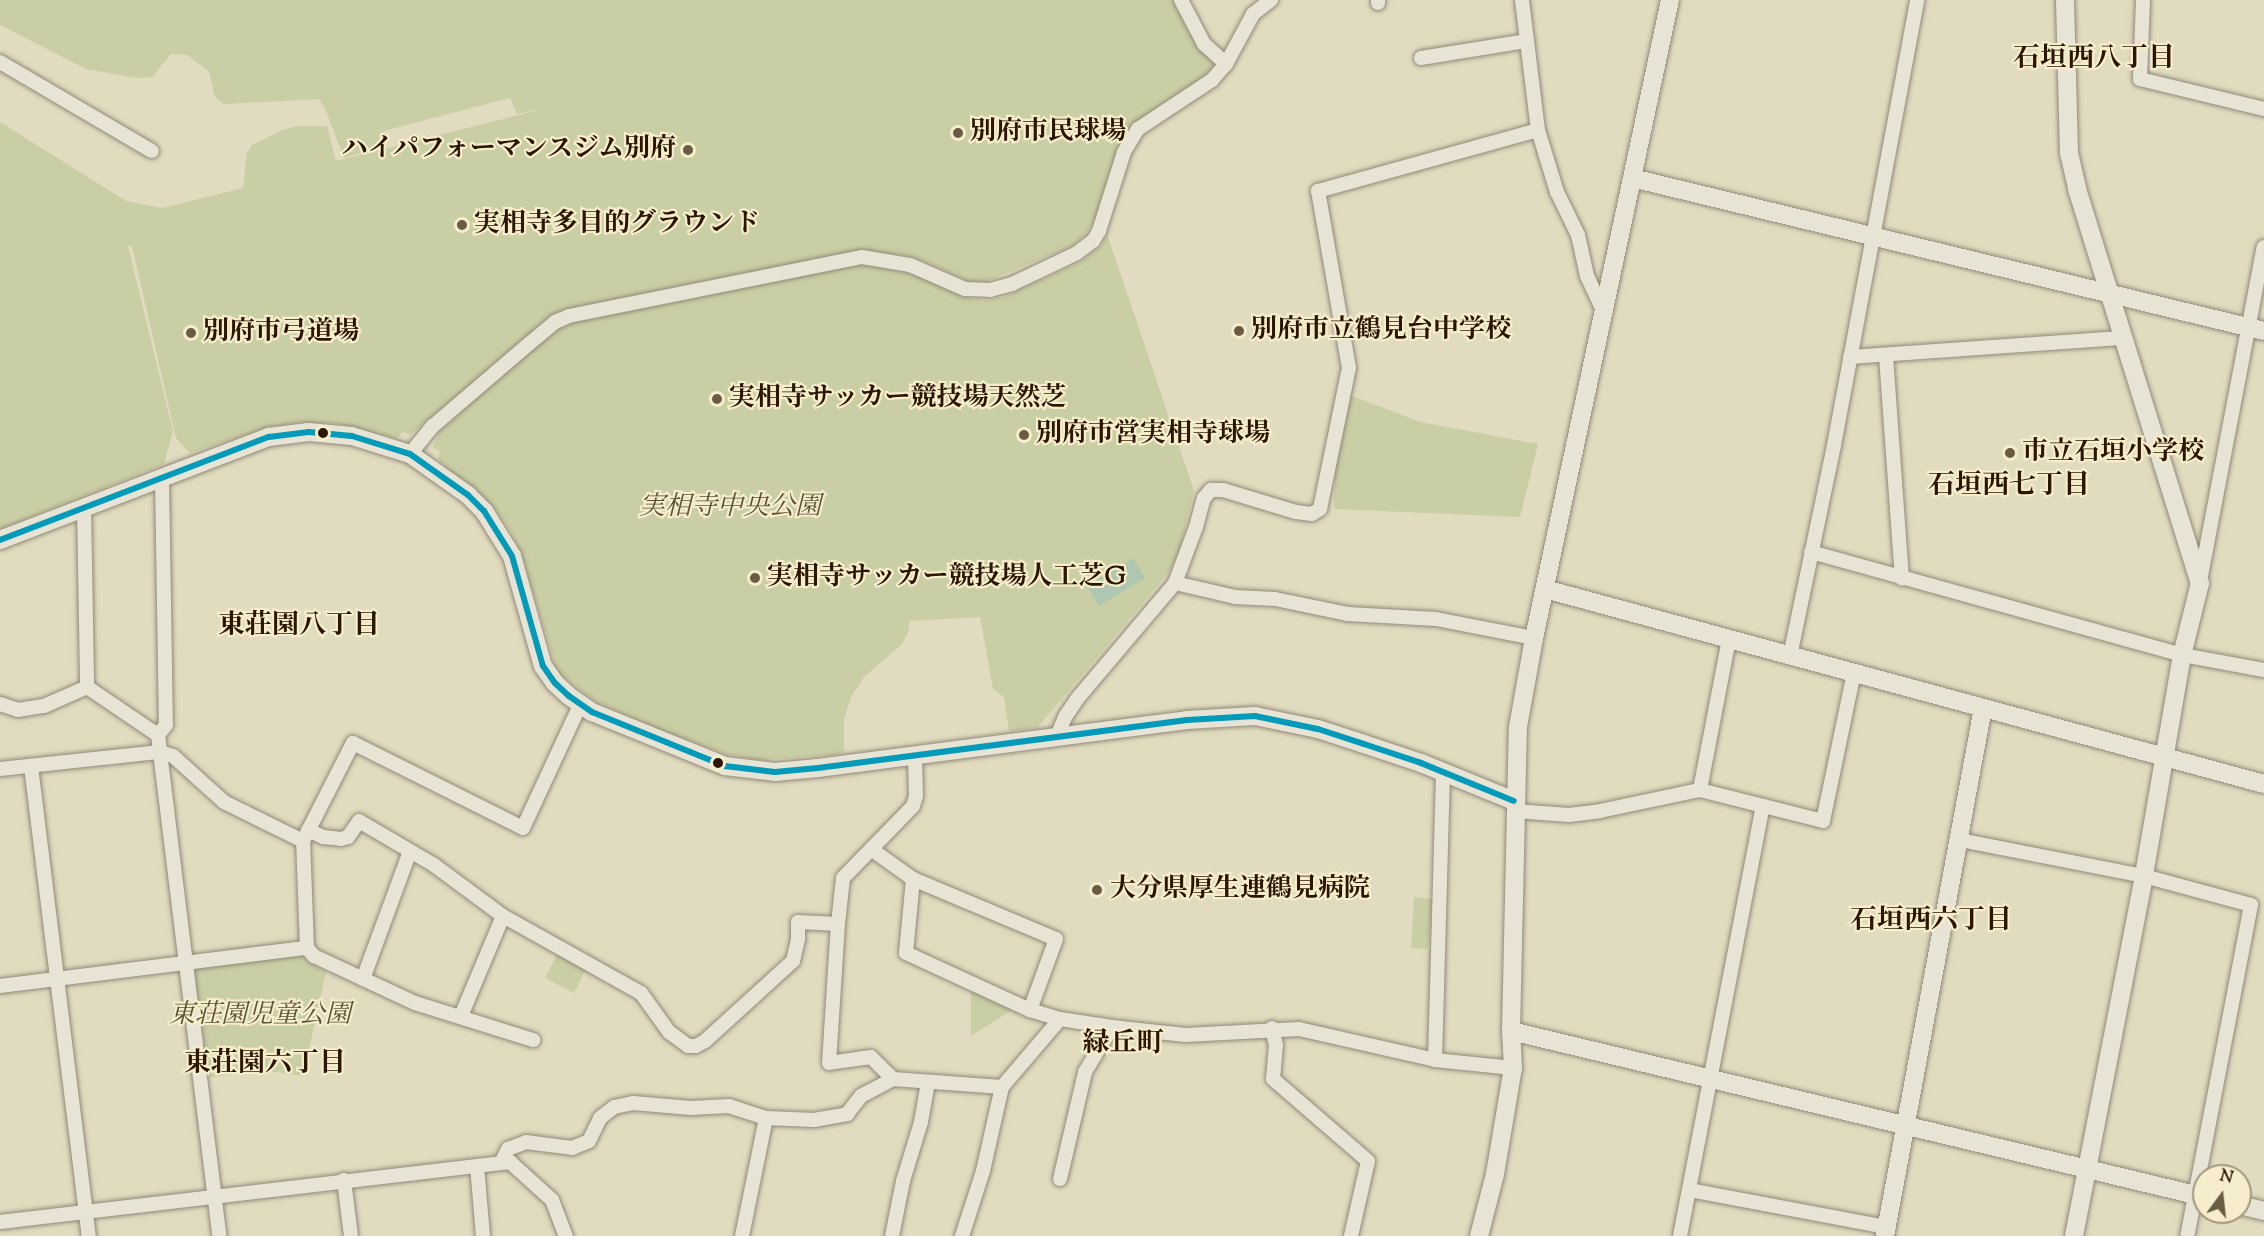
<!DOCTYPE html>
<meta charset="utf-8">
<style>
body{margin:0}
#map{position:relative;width:2264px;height:1236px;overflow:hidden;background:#e1dbbf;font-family:"Sorts Mill Goudy","Noto Serif JP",serif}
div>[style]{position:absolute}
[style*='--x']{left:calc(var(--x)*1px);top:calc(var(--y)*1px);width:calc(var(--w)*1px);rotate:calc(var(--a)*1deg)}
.green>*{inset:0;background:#cacea4}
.water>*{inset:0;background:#afc7b0}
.roads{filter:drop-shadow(0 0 2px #908978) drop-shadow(0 0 2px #908978)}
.minor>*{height:14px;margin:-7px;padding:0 7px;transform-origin:7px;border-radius:7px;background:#e7e4d5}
.tertiary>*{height:18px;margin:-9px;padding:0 9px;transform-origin:9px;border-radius:9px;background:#e7e4d5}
.bus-1>*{height:6px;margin:-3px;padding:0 3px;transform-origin:3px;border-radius:3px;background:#049aba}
.dots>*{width:16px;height:16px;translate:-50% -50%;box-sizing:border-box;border:3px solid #f5edcc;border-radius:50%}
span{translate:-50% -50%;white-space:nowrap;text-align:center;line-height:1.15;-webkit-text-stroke:4.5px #f5edcc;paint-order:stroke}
.poi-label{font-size:26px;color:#2a1602;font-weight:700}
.left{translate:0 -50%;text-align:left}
.right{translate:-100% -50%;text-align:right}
.park-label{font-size:26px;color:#5b5333;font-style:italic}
.neighbourhood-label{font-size:27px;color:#2a1602;font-weight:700}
.north{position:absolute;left:2192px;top:1164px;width:60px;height:60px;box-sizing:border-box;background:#f5edcc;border:2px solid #a4977b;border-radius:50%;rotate:15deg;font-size:16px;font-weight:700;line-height:24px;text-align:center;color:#2a1602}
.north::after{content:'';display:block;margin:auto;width:21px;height:27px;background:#6a5b44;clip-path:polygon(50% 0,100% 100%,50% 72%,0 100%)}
</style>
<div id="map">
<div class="green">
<i style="clip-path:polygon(0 0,1176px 0,1218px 63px,1205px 76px,1144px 116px,1129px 129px,1117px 150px,1095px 219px,1084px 236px,1072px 246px,985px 282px,968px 281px,929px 263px,904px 255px,861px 251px,575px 307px,559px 312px,545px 321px,410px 435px,403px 432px,397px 438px,333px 423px,300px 422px,269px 427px,190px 453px,176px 438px,132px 246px,128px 246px,173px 431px,164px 464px,0 529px,0 122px,126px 201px,162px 208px,243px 188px,247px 153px,252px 145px,283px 130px,297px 126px,327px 126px,336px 161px,551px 107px,517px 114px,510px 98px,383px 131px,386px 145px,344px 158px,325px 108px,319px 99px,224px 104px,215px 97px,209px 71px,187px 55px,171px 54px,152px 77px,138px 78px,86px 69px,0 25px)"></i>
<i style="clip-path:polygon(1107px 234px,1194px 491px,1180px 549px,1168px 573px,1037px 728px,1009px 731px,1004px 697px,993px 689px,980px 617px,910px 621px,908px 632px,902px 644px,864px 677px,851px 697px,844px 719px,844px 751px,836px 755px,760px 760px,727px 754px,659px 730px,592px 699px,560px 674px,555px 663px,522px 555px,511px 531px,495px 509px,438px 459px,440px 451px,433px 448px,439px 432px,552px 332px,572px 322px,864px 264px,919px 276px,963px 297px,990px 300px,1004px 297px,1081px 262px,1102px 245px)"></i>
<i style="clip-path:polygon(1350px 395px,1420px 422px,1538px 444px,1520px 517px,1334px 509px,1335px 469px)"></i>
<i style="clip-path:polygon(1414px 897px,1432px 899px,1428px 949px,1411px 948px)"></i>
<i style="clip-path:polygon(558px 953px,587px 967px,574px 993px,545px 978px)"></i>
<i style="clip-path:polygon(296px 954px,326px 972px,303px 1076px,268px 1071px,209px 1077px,194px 969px)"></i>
<i style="clip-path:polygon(971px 991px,1012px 1010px,971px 1036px)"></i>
</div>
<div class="water">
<i style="clip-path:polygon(1133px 558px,1145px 578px,1099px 606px,1087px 586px)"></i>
</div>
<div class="roads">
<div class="minor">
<i style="--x:1181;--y:0;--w:50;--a:62.4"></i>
<i style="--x:1204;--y:44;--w:30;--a:42"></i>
<i style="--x:1522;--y:0;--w:131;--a:83"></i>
<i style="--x:1538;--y:130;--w:65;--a:73"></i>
<i style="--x:1557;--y:192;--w:48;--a:64"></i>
<i style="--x:1578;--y:235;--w:42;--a:77.6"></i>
<i style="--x:1587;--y:276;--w:38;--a:65"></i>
<i style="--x:2143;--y:0;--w:79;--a:92.2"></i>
<i style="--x:2140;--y:79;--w:128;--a:13.6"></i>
<i style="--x:1378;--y:3;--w:3;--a:-90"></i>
<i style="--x:1421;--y:58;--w:106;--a:-9.2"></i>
<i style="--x:0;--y:62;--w:176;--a:30.4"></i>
<i style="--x:1886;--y:356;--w:223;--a:85.9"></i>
<i style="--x:1850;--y:357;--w:275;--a:-4"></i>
<i style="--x:410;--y:454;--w:36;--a:-51"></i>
<i style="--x:433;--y:426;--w:128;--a:-40.6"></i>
<i style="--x:530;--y:343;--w:33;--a:-40"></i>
<i style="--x:555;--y:322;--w:15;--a:-23"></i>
<i style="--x:569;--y:316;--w:299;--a:-11.4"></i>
<i style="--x:862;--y:257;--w:49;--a:9.5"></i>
<i style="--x:910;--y:265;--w:60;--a:23.6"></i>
<i style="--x:965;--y:289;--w:25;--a:2"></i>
<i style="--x:990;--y:290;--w:23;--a:-15"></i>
<i style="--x:1012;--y:284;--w:72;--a:-25.5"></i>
<i style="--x:1077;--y:253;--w:20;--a:-37"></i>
<i style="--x:1093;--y:241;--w:12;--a:-59"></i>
<i style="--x:1099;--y:231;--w:83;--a:-72.4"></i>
<i style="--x:1124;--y:152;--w:27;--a:-59"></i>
<i style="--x:1138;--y:129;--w:89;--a:-33.5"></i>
<i style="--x:1212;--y:80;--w:21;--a:-49"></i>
<i style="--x:1226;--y:64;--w:57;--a:-61.6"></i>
<i style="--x:1253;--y:14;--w:23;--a:-38"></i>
<i style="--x:162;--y:477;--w:248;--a:89.1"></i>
<i style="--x:166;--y:725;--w:13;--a:129"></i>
<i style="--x:158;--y:735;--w:17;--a:83"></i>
<i style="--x:160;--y:752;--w:14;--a:17"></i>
<i style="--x:173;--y:756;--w:69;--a:42"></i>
<i style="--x:224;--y:802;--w:88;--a:26.3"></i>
<i style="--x:84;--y:507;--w:180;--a:89"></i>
<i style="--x:87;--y:687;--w:86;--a:34.1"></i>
<i style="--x:1811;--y:552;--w:385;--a:15.5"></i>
<i style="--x:2182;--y:655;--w:83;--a:10.4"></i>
<i style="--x:2200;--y:581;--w:340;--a:-79.2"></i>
<i style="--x:1175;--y:583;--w:62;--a:13.1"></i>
<i style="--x:1235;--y:597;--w:40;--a:2.9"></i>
<i style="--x:1275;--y:599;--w:75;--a:11.6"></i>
<i style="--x:1348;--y:614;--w:88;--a:3.3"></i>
<i style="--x:1436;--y:619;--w:100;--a:11"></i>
<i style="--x:1729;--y:639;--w:154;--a:100.9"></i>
<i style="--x:1700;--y:790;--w:127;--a:14.1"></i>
<i style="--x:1823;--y:821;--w:151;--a:-78.2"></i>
<i style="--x:1790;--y:656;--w:216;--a:-78.2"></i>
<i style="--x:1834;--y:445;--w:453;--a:-79.4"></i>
<i style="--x:0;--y:704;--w:19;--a:18"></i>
<i style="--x:18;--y:710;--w:26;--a:-9"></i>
<i style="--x:44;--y:706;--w:47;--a:-23.8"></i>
<i style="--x:1057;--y:736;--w:21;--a:-67"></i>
<i style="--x:1065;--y:717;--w:22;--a:-56"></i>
<i style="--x:1077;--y:699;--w:152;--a:-49.8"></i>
<i style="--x:1175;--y:583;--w:60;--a:-69.4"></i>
<i style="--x:1196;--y:527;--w:30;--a:-75"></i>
<i style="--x:1204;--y:498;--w:11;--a:-49"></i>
<i style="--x:1211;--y:490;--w:12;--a:0"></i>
<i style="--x:1223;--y:490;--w:76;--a:16.8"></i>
<i style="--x:1296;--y:512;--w:16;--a:7"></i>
<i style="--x:1312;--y:514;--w:9;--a:-32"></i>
<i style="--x:1320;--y:509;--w:144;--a:-78.4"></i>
<i style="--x:1349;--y:368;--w:180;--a:-99.9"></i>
<i style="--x:1318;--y:191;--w:228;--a:-15.5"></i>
<i style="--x:31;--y:766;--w:474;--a:83"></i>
<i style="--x:0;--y:769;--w:161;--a:-6.1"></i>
<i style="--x:160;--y:752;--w:488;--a:83"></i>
<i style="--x:1515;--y:811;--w:54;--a:4.2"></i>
<i style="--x:1569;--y:815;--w:31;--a:-7"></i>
<i style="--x:1600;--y:811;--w:102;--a:-11.9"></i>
<i style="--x:308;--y:830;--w:17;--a:25"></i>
<i style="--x:323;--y:837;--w:18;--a:6"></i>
<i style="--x:341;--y:839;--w:7;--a:-16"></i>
<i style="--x:348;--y:837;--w:19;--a:-55"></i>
<i style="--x:359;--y:821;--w:87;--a:30.4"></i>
<i style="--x:434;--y:865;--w:86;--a:36.5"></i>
<i style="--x:503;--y:916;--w:158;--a:29.2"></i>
<i style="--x:641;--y:993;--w:48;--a:54.3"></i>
<i style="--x:669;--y:1032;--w:24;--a:36"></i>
<i style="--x:688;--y:1046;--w:8;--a:0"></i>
<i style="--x:696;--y:1046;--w:10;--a:-29"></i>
<i style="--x:705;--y:1041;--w:119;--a:-42.3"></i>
<i style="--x:793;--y:961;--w:23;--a:-77"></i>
<i style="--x:798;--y:939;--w:17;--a:-90"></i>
<i style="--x:798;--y:922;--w:40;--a:2.9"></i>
<i style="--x:1960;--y:840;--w:187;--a:11.1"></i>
<i style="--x:2144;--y:876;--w:111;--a:15.2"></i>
<i style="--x:2251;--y:905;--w:337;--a:100.9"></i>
<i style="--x:871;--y:849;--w:52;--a:35.5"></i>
<i style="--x:913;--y:879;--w:155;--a:22.8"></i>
<i style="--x:1056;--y:939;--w:76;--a:110.1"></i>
<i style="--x:913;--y:879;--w:74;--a:95.4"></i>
<i style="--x:906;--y:953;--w:136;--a:24.7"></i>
<i style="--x:1030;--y:1010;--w:31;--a:17"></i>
<i style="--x:1060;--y:1019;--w:53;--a:8.7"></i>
<i style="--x:1112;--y:1027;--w:74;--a:6.2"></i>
<i style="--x:1186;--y:1035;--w:113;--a:-3"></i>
<i style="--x:1299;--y:1029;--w:139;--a:12.8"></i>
<i style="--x:1435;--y:1060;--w:78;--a:5.9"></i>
<i style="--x:307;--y:948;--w:107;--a:-92.1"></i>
<i style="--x:303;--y:841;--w:110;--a:-63"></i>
<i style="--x:353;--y:743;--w:190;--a:26.6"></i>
<i style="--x:523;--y:828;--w:136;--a:-65.1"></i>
<i style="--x:363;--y:979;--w:136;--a:-69.8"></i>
<i style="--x:0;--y:986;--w:309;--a:-7.1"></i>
<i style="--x:307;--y:948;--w:11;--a:49"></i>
<i style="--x:314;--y:956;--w:111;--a:25"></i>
<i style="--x:415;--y:1003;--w:124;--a:17.4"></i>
<i style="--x:461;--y:1016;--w:108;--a:-67.2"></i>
<i style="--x:1272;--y:1028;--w:17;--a:77"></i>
<i style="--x:1276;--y:1045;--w:34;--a:95"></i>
<i style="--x:1273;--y:1079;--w:125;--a:40.8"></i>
<i style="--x:1368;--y:1161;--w:77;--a:102.8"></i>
<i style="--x:1435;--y:1060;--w:286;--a:-88.4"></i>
<i style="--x:893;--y:1079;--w:31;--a:-135"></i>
<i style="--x:871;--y:1057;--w:42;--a:171.9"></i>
<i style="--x:829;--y:1063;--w:139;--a:-86.3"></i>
<i style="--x:838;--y:924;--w:46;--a:-83.8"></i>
<i style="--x:843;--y:878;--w:100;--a:-45.8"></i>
<i style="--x:913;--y:806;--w:10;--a:-73"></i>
<i style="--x:916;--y:796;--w:41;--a:-91.4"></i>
<i style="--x:501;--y:1163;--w:16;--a:-63"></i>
<i style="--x:508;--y:1149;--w:19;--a:-21"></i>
<i style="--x:526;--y:1142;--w:46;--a:7.4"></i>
<i style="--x:572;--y:1148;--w:18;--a:-22"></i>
<i style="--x:589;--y:1141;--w:25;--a:-64"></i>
<i style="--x:600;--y:1118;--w:18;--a:-38"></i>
<i style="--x:614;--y:1107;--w:19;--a:-12"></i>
<i style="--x:633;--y:1103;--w:58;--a:4.9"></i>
<i style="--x:691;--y:1108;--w:38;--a:-3"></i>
<i style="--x:729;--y:1106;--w:39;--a:18"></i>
<i style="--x:766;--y:1118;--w:48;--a:2.4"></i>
<i style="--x:814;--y:1120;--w:34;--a:-10"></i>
<i style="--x:847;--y:1114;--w:23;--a:-52"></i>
<i style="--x:861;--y:1096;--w:36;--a:-28"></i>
<i style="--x:893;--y:1079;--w:109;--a:4.2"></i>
<i style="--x:1002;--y:1087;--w:89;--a:-49.5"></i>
<i style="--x:477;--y:1166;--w:70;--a:85.1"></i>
<i style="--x:1060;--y:1179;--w:110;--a:-76.8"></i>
<i style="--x:1085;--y:1072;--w:52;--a:-59"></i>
<i style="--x:344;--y:1180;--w:56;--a:82.9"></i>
<i style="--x:1689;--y:1190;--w:201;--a:10.6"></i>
<i style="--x:0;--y:1222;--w:514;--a:-6.71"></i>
<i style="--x:510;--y:1162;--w:57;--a:42.1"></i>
<i style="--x:552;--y:1200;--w:39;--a:69"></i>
<i style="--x:742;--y:1236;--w:120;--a:-78.5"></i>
<i style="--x:892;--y:1236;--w:56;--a:-78.7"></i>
<i style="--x:903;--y:1181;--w:62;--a:-73"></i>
<i style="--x:921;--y:1122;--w:40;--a:-80"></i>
<i style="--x:962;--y:1236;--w:68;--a:-72.1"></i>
<i style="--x:983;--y:1171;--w:86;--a:-77.3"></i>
<i style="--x:1680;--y:1236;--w:438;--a:-79.1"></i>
</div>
<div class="tertiary">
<i style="--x:2065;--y:0;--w:153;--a:88.5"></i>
<i style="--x:2069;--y:153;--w:37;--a:77"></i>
<i style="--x:2077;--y:189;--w:413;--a:72.7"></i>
<i style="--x:2200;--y:583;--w:74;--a:104"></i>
<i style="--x:2182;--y:655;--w:224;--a:99.8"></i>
<i style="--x:2144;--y:876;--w:367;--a:101"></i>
<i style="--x:1632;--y:178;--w:650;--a:13.61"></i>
<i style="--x:0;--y:540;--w:288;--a:-21"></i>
<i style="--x:269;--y:437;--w:40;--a:-7.1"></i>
<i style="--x:309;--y:432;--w:43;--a:5.3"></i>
<i style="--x:352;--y:436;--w:61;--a:17.2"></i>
<i style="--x:410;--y:454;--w:71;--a:35.3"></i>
<i style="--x:468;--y:495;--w:23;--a:45"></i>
<i style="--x:484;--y:511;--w:53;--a:58.1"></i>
<i style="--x:512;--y:556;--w:114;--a:74.3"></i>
<i style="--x:543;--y:666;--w:21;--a:55"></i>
<i style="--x:555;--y:683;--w:19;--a:43"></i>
<i style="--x:569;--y:696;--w:28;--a:35"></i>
<i style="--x:592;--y:712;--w:144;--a:22.1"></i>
<i style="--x:725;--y:766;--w:50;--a:6.8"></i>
<i style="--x:775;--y:772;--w:43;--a:-5.3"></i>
<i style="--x:818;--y:768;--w:372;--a:-7.4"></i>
<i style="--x:1187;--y:720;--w:68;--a:-3.4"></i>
<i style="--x:1255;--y:716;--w:64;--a:11.7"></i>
<i style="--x:1318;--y:729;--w:48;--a:18.1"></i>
<i style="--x:1364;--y:744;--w:60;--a:18.4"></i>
<i style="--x:1421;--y:763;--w:100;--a:22.2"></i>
<i style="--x:1545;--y:589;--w:745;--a:15.17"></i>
<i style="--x:1511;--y:1031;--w:713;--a:13.47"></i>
<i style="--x:2240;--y:1205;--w:25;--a:14"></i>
<i style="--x:1479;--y:1236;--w:64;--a:-75.5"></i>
<i style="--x:1495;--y:1174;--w:108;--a:-80.4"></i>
<i style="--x:1513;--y:1068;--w:37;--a:-93"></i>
<i style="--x:1511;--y:1031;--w:304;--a:-88.7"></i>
<i style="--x:1518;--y:727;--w:90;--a:-79.8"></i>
<i style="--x:1534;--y:638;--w:652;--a:-77.97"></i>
<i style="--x:1885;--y:1236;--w:537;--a:-79.49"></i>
</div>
</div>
<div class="bus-1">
<i style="--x:0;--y:540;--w:288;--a:-21"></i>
<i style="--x:269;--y:437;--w:40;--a:-7.1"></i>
<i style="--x:309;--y:432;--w:43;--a:5.3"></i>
<i style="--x:352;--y:436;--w:61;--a:17.2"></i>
<i style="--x:410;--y:454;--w:71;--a:35.3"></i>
<i style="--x:468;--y:495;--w:23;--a:45"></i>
<i style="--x:484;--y:511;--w:53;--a:58.1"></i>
<i style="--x:512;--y:556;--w:114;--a:74.3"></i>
<i style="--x:543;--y:666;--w:21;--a:55"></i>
<i style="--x:555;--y:683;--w:19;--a:43"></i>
<i style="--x:569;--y:696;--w:28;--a:35"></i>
<i style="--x:592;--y:712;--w:144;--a:22.1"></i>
<i style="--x:725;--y:766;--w:50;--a:6.8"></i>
<i style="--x:775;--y:772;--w:43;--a:-5.3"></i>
<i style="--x:818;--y:768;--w:372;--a:-7.4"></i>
<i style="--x:1187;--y:720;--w:68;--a:-3.4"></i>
<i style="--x:1255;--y:716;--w:64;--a:11.7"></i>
<i style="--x:1318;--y:729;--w:48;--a:18.1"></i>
<i style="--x:1364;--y:744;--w:60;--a:18.4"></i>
<i style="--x:1421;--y:763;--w:100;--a:22.2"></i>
</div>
<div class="dots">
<i style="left:958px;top:133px;background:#6a5b44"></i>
<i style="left:688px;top:150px;background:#6a5b44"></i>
<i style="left:462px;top:225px;background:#6a5b44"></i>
<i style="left:1239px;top:331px;background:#6a5b44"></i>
<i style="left:191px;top:333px;background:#6a5b44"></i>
<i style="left:717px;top:399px;background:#6a5b44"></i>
<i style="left:323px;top:433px;background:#2a1602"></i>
<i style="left:1024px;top:435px;background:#6a5b44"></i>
<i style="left:2010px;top:453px;background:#6a5b44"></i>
<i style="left:755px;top:578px;background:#6a5b44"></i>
<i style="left:718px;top:763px;background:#2a1602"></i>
<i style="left:1097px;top:890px;background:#6a5b44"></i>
</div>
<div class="poi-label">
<span class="left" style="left:970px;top:133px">別府市民球場</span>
<span class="right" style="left:676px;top:150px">ハイパフォーマンスジム別府</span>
<span class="left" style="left:474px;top:225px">実相寺多目的グラウンド</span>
<span class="left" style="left:1251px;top:331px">別府市立鶴見台中学校</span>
<span class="left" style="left:203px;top:333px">別府市弓道場</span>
<span class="left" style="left:729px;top:399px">実相寺サッカー競技場天然芝</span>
<span class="left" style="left:1036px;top:435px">別府市営実相寺球場</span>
<span class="left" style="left:2022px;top:453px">市立石垣小学校</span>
<span class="left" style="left:767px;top:578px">実相寺サッカー競技場人工芝G</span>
<span class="left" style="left:1110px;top:890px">大分県厚生連鶴見病院</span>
</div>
<div class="park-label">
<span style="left:730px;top:508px">実相寺中央公園</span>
<span style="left:260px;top:1016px">東荘園児童公園</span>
</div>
<div class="neighbourhood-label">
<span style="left:2094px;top:60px">石垣西八丁目</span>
<span style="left:2009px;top:487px">石垣西七丁目</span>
<span style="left:299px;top:627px">東荘園八丁目</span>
<span style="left:1931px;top:922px">石垣西六丁目</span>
<span style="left:1123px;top:1045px">緑丘町</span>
<span style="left:265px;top:1065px">東荘園六丁目</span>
</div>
<div class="north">N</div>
</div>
